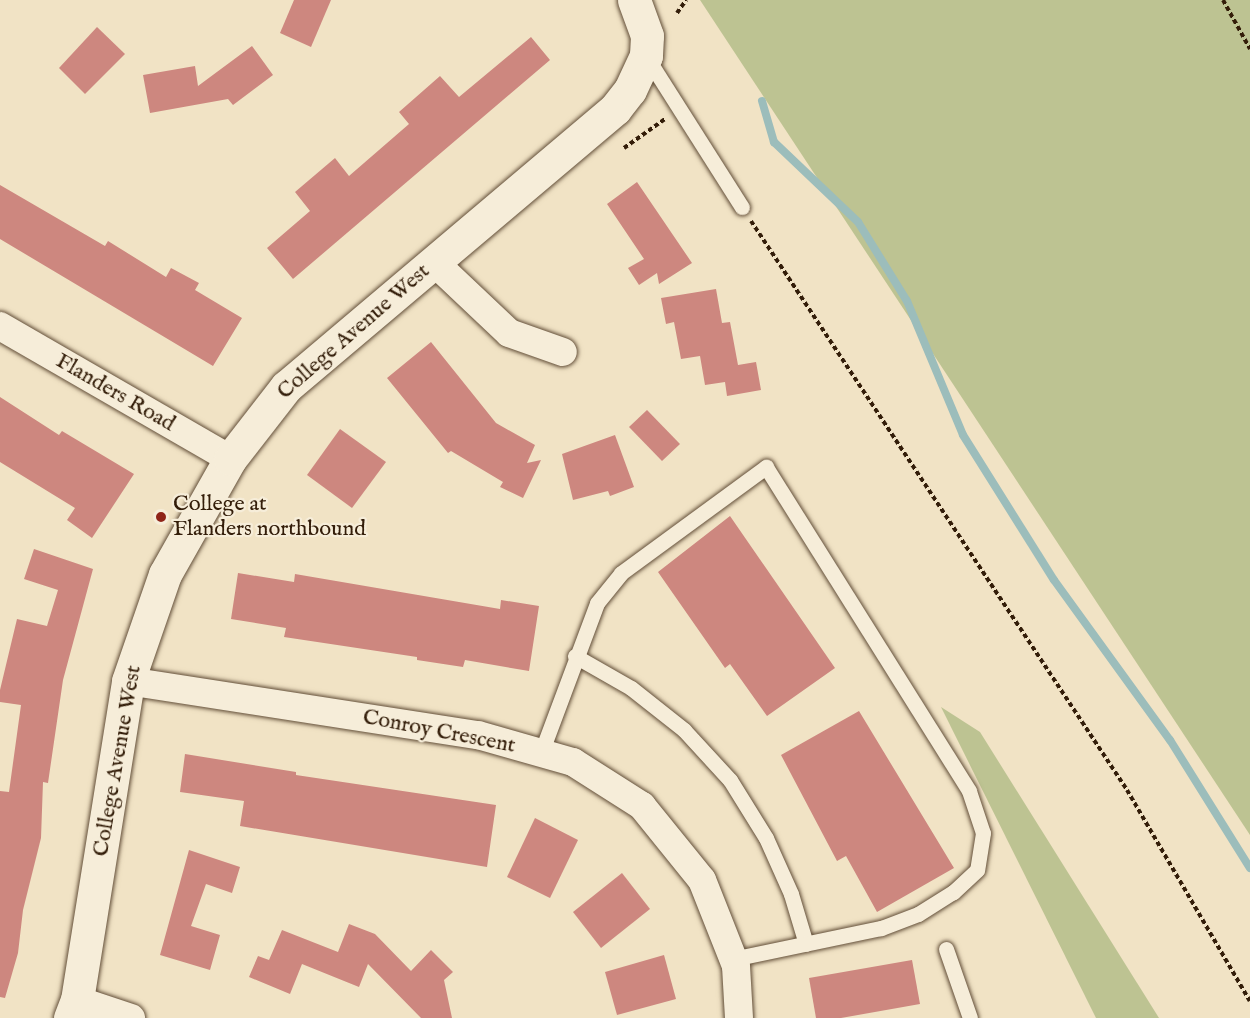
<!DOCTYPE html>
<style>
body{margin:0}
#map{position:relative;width:1250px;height:1018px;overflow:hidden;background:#f1e3c5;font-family:"IM FELL English",serif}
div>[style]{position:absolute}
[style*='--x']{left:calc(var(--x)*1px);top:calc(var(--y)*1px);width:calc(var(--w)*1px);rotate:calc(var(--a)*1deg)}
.green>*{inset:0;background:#bdc392}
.stream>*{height:8px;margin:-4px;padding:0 4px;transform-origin:4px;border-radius:4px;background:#9cbdbb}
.building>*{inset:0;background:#cd877f}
.path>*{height:4px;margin-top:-2px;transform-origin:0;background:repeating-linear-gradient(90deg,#331d09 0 4.5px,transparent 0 7.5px)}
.roads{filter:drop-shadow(0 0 2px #624e38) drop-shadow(0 0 2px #624e38)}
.service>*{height:15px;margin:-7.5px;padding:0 7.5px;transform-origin:7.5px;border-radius:7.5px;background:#f6edd9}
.minor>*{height:28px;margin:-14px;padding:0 14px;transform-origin:14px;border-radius:14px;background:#f6edd9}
.tertiary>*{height:33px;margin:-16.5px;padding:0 16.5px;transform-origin:16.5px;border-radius:16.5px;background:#f6edd9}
.secondary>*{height:33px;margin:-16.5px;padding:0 16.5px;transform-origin:16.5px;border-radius:16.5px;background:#f6edd9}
.dots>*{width:16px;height:16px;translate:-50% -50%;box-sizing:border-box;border:3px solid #f6edd9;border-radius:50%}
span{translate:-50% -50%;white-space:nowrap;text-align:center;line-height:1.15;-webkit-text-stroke:4.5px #f6edd9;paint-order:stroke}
.street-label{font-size:22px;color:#331d09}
.poi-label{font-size:22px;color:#331d09}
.left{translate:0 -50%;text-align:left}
</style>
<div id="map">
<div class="green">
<i style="clip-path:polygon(700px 0,1250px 0,1250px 835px)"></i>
<i style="clip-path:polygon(941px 707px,980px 732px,1159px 1018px,1096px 1018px)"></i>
</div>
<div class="stream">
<i style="--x:762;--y:101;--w:43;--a:73.7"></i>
<i style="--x:774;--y:142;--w:116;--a:43.6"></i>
<i style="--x:858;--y:222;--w:93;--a:58.2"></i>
<i style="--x:907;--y:301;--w:145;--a:67.3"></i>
<i style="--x:963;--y:435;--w:171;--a:57.9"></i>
<i style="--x:1054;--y:580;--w:198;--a:54.1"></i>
<i style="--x:1170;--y:740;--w:151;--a:58"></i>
</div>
<div class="building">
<i style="clip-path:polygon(294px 0,331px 0,311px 47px,280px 33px)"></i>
<i style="clip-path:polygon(97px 27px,125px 54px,85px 94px,59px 68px)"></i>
<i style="clip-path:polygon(531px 37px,550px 60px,293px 279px,267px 248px,310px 211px,295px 192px,335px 158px,349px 176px,409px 124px,399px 112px,440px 76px,459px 97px)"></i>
<i style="clip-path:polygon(252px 46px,273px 75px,233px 105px,228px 99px,150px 113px,143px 75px,195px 66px,198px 86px)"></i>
<i style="clip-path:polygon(637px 182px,692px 263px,659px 284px,657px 273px,639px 285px,628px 268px,644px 259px,607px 204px)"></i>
<i style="clip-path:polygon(0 185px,105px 246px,108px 241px,166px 277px,171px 268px,199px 283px,195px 290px,242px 318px,213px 366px,0 239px)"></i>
<i style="clip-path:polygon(716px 289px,722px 323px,730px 322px,738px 365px,756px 362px,761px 390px,727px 396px,725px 382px,705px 385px,700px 356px,681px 359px,674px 322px,666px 324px,661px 298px)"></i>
<i style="clip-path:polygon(431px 342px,496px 423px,535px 445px,527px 463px,541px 460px,523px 498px,500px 487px,503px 482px,451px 451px,448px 453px,387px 378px)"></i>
<i style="clip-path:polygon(0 397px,59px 435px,62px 431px,134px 474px,92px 538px,67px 520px,75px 508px,0 462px)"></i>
<i style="clip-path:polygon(647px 410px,680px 444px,662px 461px,629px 427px)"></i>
<i style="clip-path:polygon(340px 429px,386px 462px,352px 508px,307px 475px)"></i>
<i style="clip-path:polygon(615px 435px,634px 487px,610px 496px,608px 491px,573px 500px,562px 454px)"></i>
<i style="clip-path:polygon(730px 516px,835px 668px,767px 716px,730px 664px,725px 668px,658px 572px)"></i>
<i style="clip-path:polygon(34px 549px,93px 569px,63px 680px,48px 783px,43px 782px,41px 838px,23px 910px,18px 953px,5px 998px,0 997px,0 791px,9px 792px,21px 705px,0 702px,0 690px,17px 619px,47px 626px,58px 590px,24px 579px)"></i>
<i style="clip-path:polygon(238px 573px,294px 582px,295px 574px,500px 609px,501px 600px,539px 606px,529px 671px,465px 660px,463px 667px,417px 660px,417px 657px,284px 637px,286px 628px,231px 619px)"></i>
<i style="clip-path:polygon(859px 711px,954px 868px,877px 912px,846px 856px,837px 861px,781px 755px)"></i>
<i style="clip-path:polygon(185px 754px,296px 772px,296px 775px,496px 805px,487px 867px,240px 826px,244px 801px,180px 792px)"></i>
<i style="clip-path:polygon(535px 818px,578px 840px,550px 898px,507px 877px)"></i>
<i style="clip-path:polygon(189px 850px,240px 867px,232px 893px,206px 884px,191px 926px,220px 935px,210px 970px,160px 955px)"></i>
<i style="clip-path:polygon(622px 873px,650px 909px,601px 948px,573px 912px)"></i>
<i style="clip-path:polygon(349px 924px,375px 934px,411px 971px,431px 950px,453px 972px,444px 980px,452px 1018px,421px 1018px,368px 964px,359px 987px,302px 964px,290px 994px,249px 977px,258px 956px,269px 960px,282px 930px,338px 952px)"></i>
<i style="clip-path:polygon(664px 955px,676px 999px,617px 1015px,605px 972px)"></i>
<i style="clip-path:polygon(912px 960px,920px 1004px,841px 1018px,816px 1018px,809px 978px)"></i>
</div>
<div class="path">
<i style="--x:1223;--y:0;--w:56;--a:61.1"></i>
<i style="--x:677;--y:13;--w:16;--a:-55"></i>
<i style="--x:624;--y:148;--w:50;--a:-35.3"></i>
<i style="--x:751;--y:221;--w:682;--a:56.54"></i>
<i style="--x:1127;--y:790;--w:244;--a:59.8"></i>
</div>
<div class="roads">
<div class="service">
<i style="--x:646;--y:56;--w:179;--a:57.6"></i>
<i style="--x:575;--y:656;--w:64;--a:29.7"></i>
<i style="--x:631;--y:688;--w:68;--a:38.4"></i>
<i style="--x:684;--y:730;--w:68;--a:47.4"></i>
<i style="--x:730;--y:780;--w:68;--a:58.2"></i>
<i style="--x:766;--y:838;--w:61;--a:65.9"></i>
<i style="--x:791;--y:894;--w:52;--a:73.3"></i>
<i style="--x:541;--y:753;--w:160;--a:-69.5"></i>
<i style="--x:597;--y:603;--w:38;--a:-51"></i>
<i style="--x:621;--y:573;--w:180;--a:-36.2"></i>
<i style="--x:766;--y:467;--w:382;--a:57.9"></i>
<i style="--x:969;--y:791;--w:44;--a:71.6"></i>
<i style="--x:983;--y:833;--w:37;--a:99"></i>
<i style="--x:977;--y:870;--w:33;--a:137"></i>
<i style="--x:953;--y:892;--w:41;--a:147.8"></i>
<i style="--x:918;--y:914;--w:40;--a:159"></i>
<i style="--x:881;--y:928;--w:151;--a:168.2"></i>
<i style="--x:946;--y:949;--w:73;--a:70.8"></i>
</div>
<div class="minor">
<i style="--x:434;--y:262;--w:103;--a:43.4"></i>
<i style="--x:509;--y:333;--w:57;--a:19.4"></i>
<i style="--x:0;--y:326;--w:266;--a:30"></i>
<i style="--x:128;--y:681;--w:354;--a:8.8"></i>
<i style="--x:478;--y:735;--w:99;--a:15.9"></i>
<i style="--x:573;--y:762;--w:82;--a:32.5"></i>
<i style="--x:642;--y:806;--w:95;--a:51"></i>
<i style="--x:702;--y:880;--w:92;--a:68.4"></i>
<i style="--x:736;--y:966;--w:52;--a:86.7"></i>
<i style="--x:77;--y:1000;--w:57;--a:18.4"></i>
</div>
<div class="tertiary">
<i style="--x:70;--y:1018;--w:19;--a:-69"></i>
<i style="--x:77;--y:1000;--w:323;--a:-80.9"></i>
<i style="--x:128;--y:681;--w:113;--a:-70.9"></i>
<i style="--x:165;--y:574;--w:132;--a:-60.5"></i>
<i style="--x:230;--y:459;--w:91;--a:-52.1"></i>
<i style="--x:286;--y:387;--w:431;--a:-40.2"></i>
<i style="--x:615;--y:109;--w:24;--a:-52"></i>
<i style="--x:630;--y:90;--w:38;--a:-65"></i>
</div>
<div class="secondary">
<i style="--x:634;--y:0;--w:38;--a:70"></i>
<i style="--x:647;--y:36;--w:20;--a:93"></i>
</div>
</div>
<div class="dots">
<i style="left:161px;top:517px;background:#8f2418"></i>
</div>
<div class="street-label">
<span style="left:354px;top:332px;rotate:-41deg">College Avenue West</span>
<span style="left:115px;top:393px;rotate:30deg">Flanders Road</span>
<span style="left:439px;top:732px;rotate:11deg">Conroy Crescent</span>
<span style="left:118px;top:761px;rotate:-80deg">College Avenue West</span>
</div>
<div class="poi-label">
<span class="left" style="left:173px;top:517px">College at<br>Flanders northbound</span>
</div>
</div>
